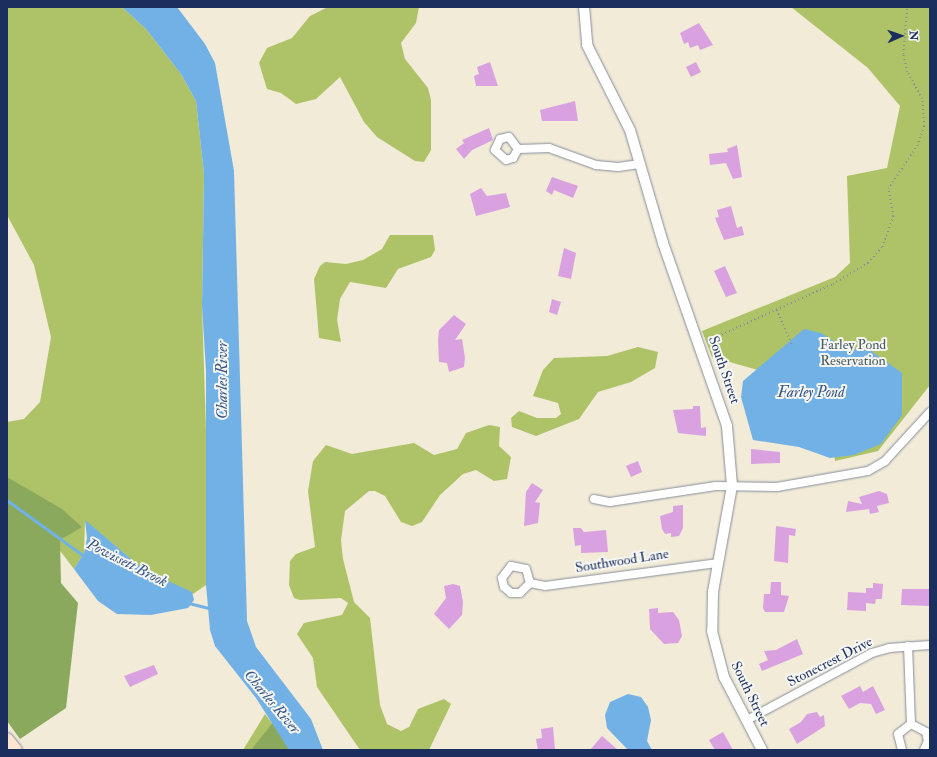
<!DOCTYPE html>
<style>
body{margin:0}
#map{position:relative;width:937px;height:757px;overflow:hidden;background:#f1ebd8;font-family:"IM FELL Double Pica",serif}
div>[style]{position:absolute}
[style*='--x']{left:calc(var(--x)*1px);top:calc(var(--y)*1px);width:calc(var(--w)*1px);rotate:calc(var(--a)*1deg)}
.green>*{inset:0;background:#aec367}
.forest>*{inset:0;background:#8aa95c}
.water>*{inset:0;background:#72b1e5}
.stream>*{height:2.5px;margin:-1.25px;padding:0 1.25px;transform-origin:1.25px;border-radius:1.25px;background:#72b1e5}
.building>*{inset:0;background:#daa1e1}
.path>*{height:1.5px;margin-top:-0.75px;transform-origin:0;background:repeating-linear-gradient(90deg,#868d9b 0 1px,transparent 0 4px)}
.roads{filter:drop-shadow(0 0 1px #868d9b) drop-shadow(0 0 1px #868d9b)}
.minor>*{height:8px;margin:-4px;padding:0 4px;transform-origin:4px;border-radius:4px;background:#fff}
.tertiary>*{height:10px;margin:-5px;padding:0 5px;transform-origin:5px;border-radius:5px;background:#fff}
.secondary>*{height:12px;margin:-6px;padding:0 6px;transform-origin:6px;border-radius:6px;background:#fde4d1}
span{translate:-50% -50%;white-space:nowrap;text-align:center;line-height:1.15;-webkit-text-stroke:4px #f6f6f2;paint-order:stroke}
.park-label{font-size:14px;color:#475b61}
.street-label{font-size:14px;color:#1b2f5e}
.water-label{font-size:15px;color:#355686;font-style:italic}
.frame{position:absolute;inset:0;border:8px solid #1b2f5e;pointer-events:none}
.north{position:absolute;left:881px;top:16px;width:40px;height:40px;-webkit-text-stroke:3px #f6f6f2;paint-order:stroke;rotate:88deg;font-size:11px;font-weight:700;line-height:16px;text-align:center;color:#1b2f5e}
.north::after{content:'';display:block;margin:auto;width:14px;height:18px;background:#1b2f5e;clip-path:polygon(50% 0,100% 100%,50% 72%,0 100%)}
</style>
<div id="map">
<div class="green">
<i style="clip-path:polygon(7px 7px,122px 7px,146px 29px,181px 74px,196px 101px,204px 174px,202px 306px,208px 493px,207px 578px,206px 585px,193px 594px,144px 570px,85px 521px,84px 553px,74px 569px,51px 539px,7px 532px,7px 422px,24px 419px,40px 402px,51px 337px,34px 265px,7px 215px)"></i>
<i style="clip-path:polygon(328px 7px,419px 7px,416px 23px,401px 43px,405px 59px,428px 88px,431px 100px,431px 150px,424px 162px,415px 161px,377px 137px,364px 122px,340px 77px,316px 99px,296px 104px,281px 93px,267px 89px,259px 63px,267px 48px,292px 38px,310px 16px)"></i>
<i style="clip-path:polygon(791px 7px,930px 7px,930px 385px,878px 451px,835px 461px,833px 447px,765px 372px,712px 357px,702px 331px,835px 277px,850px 263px,847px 176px,887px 168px,900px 106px,868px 68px)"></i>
<i style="clip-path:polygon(390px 235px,433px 235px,435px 250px,431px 257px,398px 269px,386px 288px,350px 282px,340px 299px,337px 320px,341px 342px,319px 338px,314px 279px,320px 266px,325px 262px,346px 264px,363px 260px,382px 249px)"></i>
<i style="clip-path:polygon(638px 347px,658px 352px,655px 368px,631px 382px,598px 392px,579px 419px,536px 436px,512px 427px,511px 418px,519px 411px,537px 418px,556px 418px,561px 414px,558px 403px,533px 396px,543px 370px,554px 358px,607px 356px)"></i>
<i style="clip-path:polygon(489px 425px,500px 427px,499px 446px,511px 457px,507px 479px,494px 481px,476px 470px,463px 474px,440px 495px,422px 522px,412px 526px,401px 522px,385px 496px,375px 491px,369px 491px,345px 511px,341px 540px,343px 559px,354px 602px,370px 618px,380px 705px,387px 724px,401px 731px,409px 727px,418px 709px,444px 699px,451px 704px,429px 750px,360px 750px,317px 687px,313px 658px,297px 634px,304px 623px,342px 615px,348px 603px,341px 598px,300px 600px,294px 598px,289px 585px,290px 561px,296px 554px,315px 547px,308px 491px,313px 461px,326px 445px,352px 454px,414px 443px,434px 455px,457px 449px,466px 433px)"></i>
<i style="clip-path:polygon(265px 714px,283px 738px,289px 750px,243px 750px)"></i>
</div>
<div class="forest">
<i style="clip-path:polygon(7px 477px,62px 509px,82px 527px,60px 540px,61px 583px,78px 603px,66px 708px,20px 739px,7px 721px)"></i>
<i style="clip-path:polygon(274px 721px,292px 750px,251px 750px)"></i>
</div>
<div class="water">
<i style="clip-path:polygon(122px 7px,177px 7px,205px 44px,215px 63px,234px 171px,247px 621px,256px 647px,311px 719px,323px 750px,289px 750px,256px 698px,215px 646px,210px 630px,206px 585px,206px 371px,202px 306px,204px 174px,196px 101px,181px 74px,146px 29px)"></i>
<i style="clip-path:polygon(804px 329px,821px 333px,845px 348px,871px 351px,902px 373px,902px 415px,881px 444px,854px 455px,830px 458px,799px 447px,753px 440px,741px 397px,743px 381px)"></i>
<i style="clip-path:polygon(85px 520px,144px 570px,192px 592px,194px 600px,188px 608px,151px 615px,117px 614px,98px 601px,74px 569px,84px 553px,87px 538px)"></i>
<i style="clip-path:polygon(628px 694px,641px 697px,648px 707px,651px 720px,647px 741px,652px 750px,628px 750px,607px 728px,605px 715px,610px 702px)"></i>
</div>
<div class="stream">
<i style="--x:7;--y:500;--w:95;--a:36"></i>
<i style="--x:189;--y:603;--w:21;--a:14"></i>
</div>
<div class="building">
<i style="clip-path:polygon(699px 23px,713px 45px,700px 50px,698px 45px,690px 48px,688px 42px,684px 44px,680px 33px)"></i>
<i style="clip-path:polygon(490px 62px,498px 86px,476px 86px,474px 76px,479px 74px,477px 67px)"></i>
<i style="clip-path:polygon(696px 62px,701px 72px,691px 77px,686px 67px)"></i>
<i style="clip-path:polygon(575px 101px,578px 121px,542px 121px,540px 110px)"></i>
<i style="clip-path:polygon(489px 128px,493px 140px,472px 150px,464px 159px,456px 149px,464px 143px,462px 140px)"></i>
<i style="clip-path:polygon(737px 145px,742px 177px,733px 179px,726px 163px,710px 165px,709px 154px,728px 152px,727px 149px)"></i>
<i style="clip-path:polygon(552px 177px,578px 186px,573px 198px,554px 190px,552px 195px,546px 191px)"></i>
<i style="clip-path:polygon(481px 188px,487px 196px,506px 193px,510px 207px,476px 216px,470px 194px)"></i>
<i style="clip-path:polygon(731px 206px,737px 228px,742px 226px,744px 235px,724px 240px,715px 218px,719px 217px,717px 210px)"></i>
<i style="clip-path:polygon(564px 248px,576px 253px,571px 279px,558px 276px)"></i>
<i style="clip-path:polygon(725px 266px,737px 293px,726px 297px,714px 271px)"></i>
<i style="clip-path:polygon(552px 299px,561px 302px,557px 315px,549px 312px)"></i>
<i style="clip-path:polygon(454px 315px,466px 324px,455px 340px,462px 339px,465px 358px,464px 367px,449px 372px,447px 363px,439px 362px,438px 340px,439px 330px)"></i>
<i style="clip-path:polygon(693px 406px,700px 406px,701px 428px,706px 427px,706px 436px,678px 433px,673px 410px,693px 409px)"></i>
<i style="clip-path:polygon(751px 449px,780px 452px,780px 463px,751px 464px)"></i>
<i style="clip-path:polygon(638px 461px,642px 472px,631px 477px,626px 466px)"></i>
<i style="clip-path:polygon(532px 483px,543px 490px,535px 502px,540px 503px,538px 523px,524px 526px,526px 492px)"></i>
<i style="clip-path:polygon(879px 491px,887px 494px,889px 503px,877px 506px,879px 512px,870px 514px,869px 509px,846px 512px,848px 501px,862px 504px,859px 497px)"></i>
<i style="clip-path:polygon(683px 505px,683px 528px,679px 536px,671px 537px,671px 533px,665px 534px,662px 529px,660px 516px,673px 512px,673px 506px)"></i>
<i style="clip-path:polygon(776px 526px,796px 529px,795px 536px,789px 535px,788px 563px,774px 561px)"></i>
<i style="clip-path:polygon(573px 528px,581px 528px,584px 532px,606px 530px,608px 552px,581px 553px,581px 545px,575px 546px)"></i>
<i style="clip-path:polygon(771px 582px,781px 582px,781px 595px,789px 596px,784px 612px,765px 612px,763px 608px,764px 594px,770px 594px)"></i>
<i style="clip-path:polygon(873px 583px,883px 584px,882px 599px,876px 599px,875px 604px,866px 603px,866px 611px,847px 610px,848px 592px,866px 593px,866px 588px,873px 588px)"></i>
<i style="clip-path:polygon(453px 584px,460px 586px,463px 602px,462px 615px,449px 629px,434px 614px,446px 598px,444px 586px)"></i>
<i style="clip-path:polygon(902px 589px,930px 589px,930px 606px,901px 605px)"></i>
<i style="clip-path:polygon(658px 608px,658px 613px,673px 612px,679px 620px,682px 636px,678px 643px,664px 644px,650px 629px,649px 609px)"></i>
<i style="clip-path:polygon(797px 639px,803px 654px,762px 671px,759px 664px,768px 660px,764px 651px,776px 650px)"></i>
<i style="clip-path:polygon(154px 665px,158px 674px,130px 687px,124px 676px)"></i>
<i style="clip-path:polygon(860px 686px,863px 692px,873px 686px,885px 710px,876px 714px,871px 704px,860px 703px,849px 709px,841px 696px)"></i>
<i style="clip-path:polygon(817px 712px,820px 717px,824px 715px,825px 726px,797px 744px,789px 729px,801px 722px,807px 714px)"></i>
<i style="clip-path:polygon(553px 727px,555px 750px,538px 750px,536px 739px,542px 738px,541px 729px)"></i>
<i style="clip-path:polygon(723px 732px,733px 750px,715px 750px,709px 740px)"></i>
<i style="clip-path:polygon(602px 736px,618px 750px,590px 750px)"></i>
</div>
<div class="path">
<i style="--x:777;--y:310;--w:40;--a:66.6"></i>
<i style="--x:707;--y:341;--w:138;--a:-24.3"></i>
<i style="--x:833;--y:284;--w:41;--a:-31"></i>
<i style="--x:868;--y:263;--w:21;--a:-49"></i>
<i style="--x:882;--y:247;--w:33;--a:-70"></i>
<i style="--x:893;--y:216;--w:27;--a:-100"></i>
<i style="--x:888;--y:189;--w:52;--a:-56"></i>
<i style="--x:917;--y:146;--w:21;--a:-71"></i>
<i style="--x:924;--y:126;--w:27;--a:-94"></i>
<i style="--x:922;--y:99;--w:31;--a:-119"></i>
<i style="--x:907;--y:72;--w:18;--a:-103"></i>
<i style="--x:903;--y:54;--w:47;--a:-85.1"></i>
</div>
<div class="roads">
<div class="minor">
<i style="--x:518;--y:149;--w:10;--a:119"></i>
<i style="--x:513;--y:158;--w:7;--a:164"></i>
<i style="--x:506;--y:160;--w:15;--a:-138"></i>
<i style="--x:495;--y:150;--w:12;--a:-66"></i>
<i style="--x:500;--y:139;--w:9;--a:-13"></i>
<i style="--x:509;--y:137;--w:15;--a:53"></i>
<i style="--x:518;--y:149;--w:31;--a:-2"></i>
<i style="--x:549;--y:148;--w:50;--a:19.9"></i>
<i style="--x:596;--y:165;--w:22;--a:5"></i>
<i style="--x:618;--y:167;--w:22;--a:-8"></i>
<i style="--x:594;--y:499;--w:16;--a:11"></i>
<i style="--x:610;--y:502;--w:107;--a:-8.6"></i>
<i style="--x:716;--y:486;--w:61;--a:0.9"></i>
<i style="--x:777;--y:487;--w:92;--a:-10"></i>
<i style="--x:868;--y:471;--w:20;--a:-30"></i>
<i style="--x:885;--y:461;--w:67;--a:-47.4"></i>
<i style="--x:530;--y:583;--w:14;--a:135"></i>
<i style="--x:520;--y:593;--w:9;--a:180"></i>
<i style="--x:511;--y:593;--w:9;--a:-139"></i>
<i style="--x:504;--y:587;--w:9;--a:-103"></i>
<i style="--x:502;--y:578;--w:15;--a:-53"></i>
<i style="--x:511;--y:566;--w:15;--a:11"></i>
<i style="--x:526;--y:569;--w:15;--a:74"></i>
<i style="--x:530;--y:583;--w:15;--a:11"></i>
<i style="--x:545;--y:586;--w:175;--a:-7.6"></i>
<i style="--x:908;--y:646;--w:78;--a:87.8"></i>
<i style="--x:747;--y:720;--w:142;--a:-28.2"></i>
<i style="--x:872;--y:653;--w:18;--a:-16"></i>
<i style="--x:889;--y:648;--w:41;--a:-4.2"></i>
<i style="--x:902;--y:750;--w:16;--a:-104"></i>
<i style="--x:898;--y:734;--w:16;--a:-38"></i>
<i style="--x:911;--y:724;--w:17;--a:28"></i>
<i style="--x:926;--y:732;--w:9;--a:77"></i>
<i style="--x:928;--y:741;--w:10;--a:114"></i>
</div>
<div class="tertiary">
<i style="--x:584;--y:7;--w:38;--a:85"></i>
<i style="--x:587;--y:45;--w:95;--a:63.2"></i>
<i style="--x:630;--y:130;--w:118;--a:73.7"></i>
<i style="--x:663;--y:243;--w:194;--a:70.7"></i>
<i style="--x:727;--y:426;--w:60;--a:85.2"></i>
<i style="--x:732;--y:486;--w:108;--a:100.2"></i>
<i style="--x:713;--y:592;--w:39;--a:91"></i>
<i style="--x:712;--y:631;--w:48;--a:75.4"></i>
<i style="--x:724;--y:677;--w:82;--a:62.5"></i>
</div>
<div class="secondary">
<i style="--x:7;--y:739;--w:14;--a:51"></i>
</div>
</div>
<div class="park-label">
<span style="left:853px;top:353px">Farley Pond<br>Reservation</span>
</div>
<div class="street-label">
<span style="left:724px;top:370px;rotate:71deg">South Street</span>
<span style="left:622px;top:561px;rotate:-9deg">Southwood Lane</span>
<span style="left:830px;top:662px;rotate:-27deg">Stonecrest Drive</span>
<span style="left:750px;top:694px;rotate:64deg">South Street</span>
</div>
<div class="water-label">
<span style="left:223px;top:380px;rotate:-90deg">Charles River</span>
<span style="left:811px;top:393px">Farley Pond</span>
<span style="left:127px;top:563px;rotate:27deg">Powissett Brook</span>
<span style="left:272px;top:702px;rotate:50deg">Charles River</span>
</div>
<div class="frame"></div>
<div class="north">N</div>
</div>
